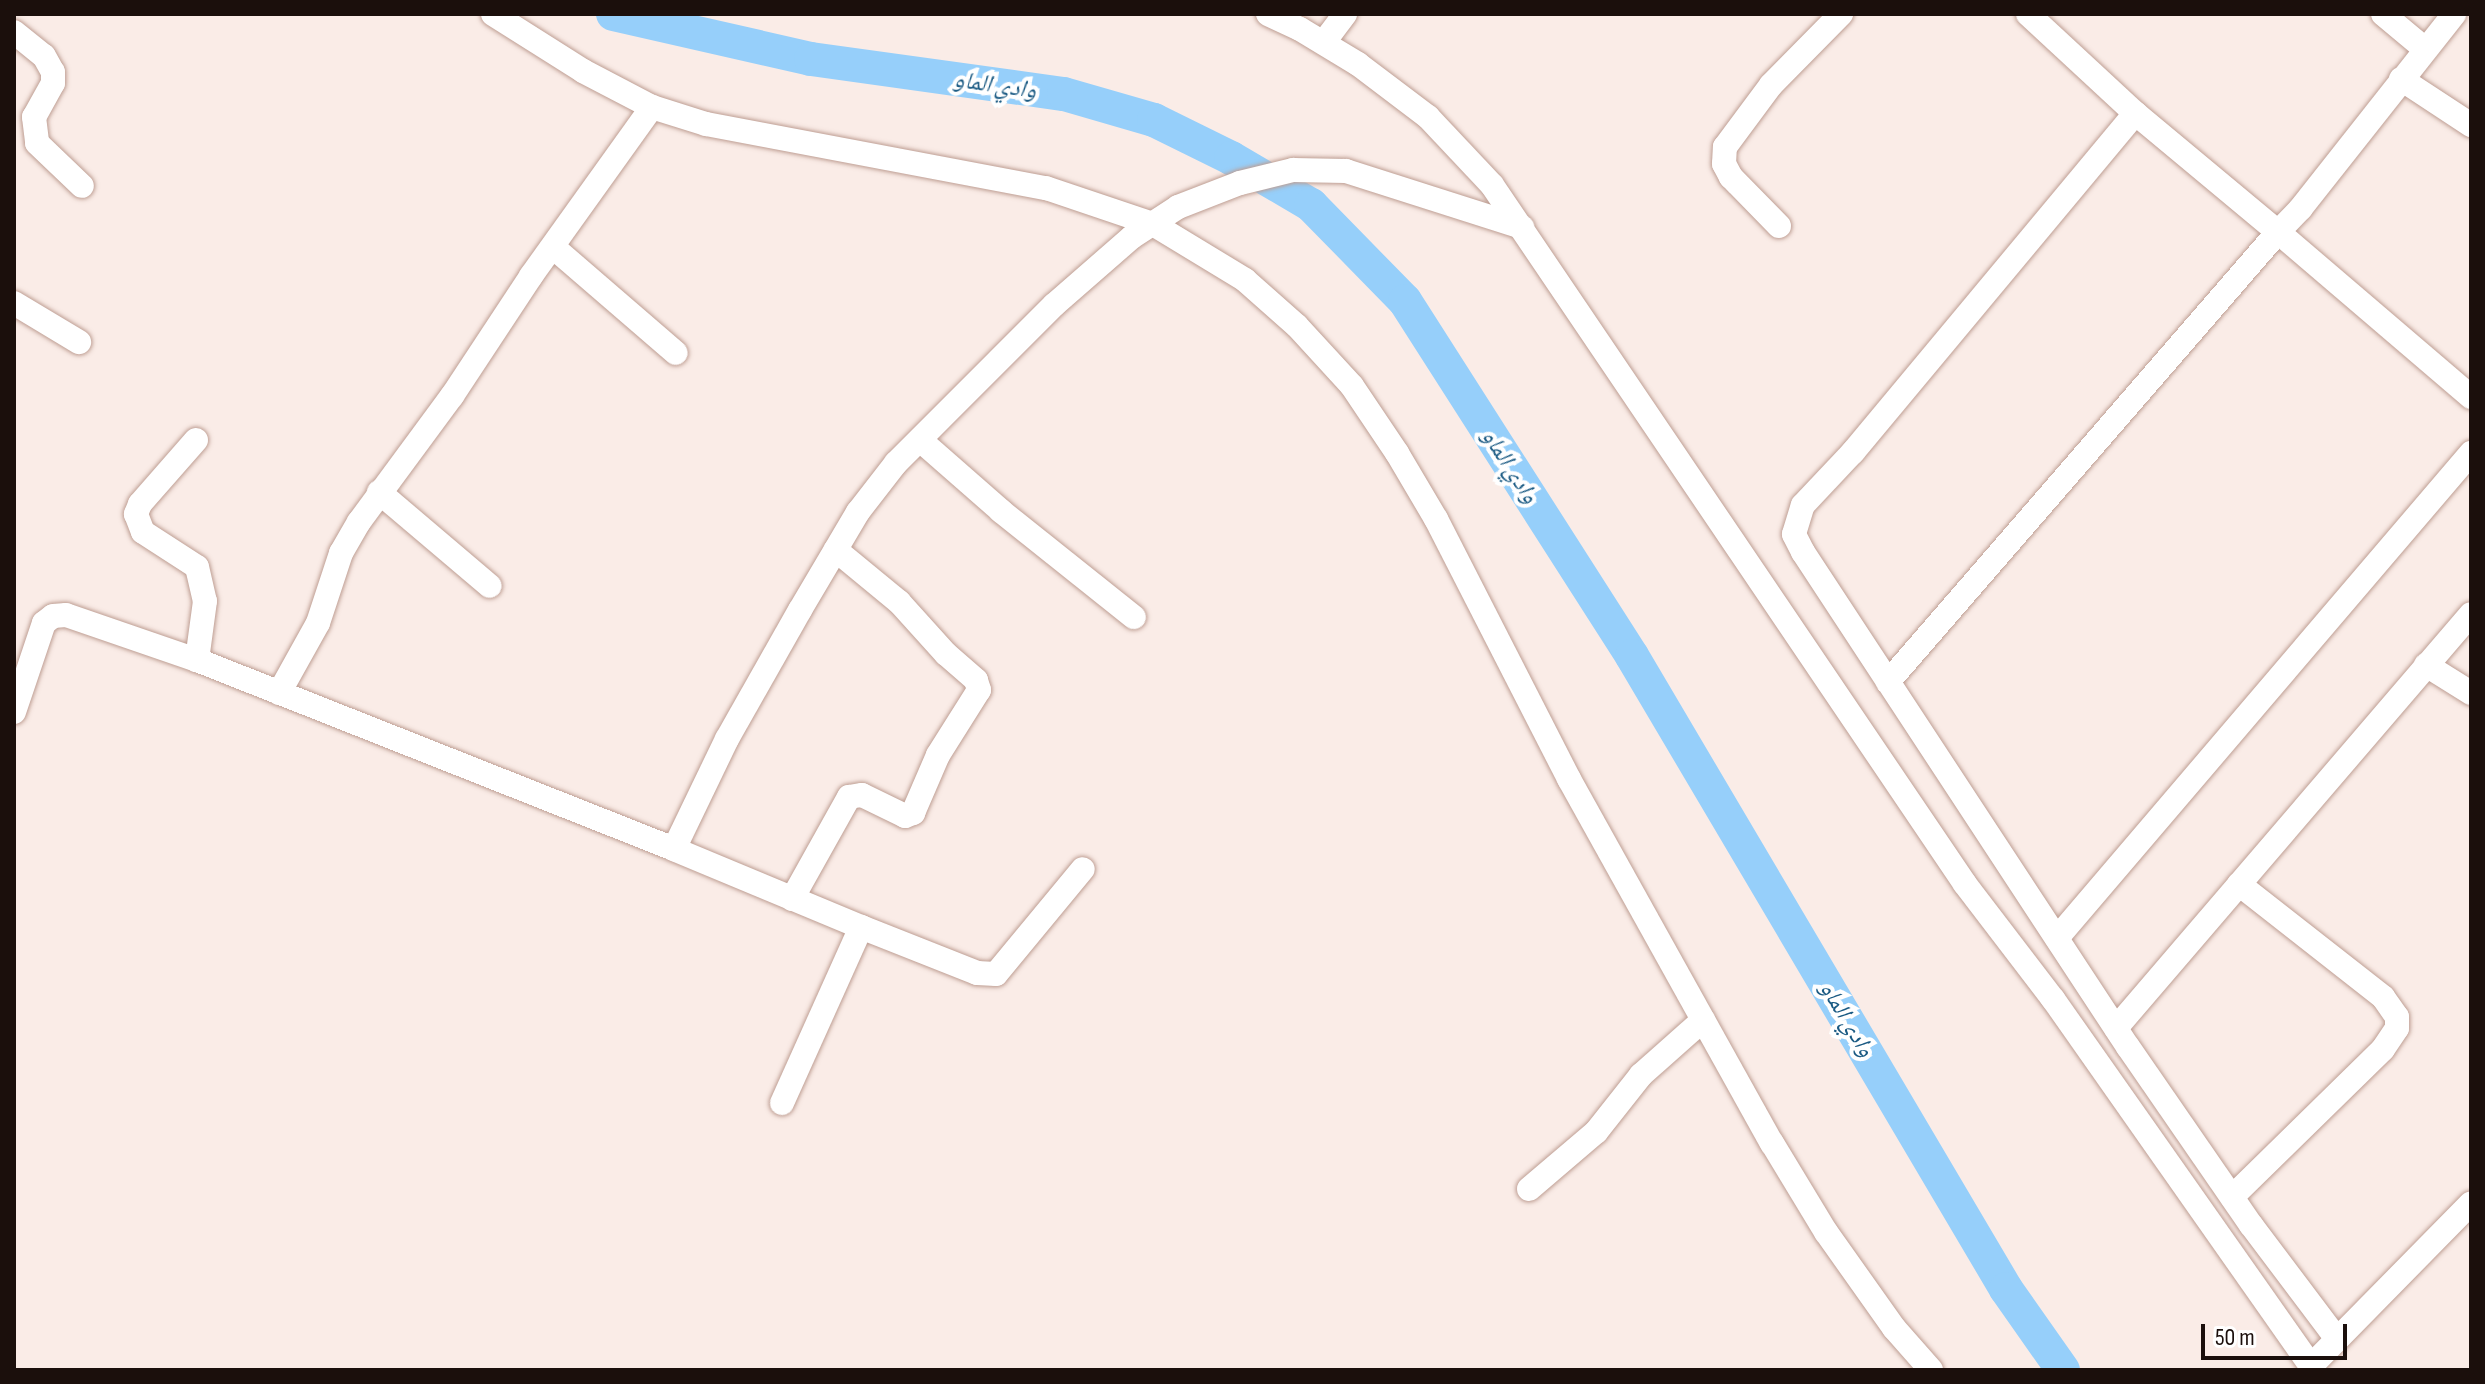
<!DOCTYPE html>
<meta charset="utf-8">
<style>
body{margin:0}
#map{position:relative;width:2485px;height:1384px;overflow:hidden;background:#faece7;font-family:"Sofia Sans Condensed","Noto Naskh Arabic",sans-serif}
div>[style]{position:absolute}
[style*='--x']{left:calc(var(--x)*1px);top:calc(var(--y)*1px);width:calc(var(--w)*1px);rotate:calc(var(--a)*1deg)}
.river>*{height:34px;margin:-17px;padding:0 17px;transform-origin:17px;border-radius:17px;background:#96cffa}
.roads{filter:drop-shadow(0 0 2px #be9e93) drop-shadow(0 0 2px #be9e93)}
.minor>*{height:24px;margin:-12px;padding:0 12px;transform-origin:12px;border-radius:12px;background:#fff}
span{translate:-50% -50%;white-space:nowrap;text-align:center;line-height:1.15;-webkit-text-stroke:8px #fff;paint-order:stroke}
.water-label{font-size:24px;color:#1a5a83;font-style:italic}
.frame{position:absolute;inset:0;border:16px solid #1b0f0c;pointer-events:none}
.scale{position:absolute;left:2201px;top:1324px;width:146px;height:36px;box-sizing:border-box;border:4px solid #1b0f0c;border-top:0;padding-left:10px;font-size:24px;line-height:28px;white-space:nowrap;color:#1b0f0c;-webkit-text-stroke:6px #fff;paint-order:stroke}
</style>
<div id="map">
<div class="river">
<i style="--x:613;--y:14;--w:203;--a:12.8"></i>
<i style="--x:811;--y:59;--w:255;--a:7.9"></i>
<i style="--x:1064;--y:94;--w:94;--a:16.1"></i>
<i style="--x:1154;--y:120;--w:86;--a:26.3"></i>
<i style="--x:1231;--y:158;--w:93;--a:30.4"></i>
<i style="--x:1311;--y:205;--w:134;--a:45.6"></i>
<i style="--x:1405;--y:301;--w:421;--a:57.4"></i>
<i style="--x:1632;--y:656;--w:735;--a:59.42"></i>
<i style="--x:2006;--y:1289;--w:99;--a:54.9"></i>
</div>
<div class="roads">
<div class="minor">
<i style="--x:493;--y:14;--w:107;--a:32.3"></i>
<i style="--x:583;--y:71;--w:78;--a:27.6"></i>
<i style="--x:652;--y:107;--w:57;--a:17.5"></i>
<i style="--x:706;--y:124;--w:346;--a:10.7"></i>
<i style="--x:1046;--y:188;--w:113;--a:18.6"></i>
<i style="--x:1153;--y:224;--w:108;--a:31.3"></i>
<i style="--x:1245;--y:280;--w:69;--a:41.5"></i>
<i style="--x:1297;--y:326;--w:81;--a:47.5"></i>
<i style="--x:1352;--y:386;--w:81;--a:56.1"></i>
<i style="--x:1397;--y:453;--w:77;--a:59.4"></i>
<i style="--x:1436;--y:519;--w:292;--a:62.9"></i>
<i style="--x:1569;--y:779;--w:417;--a:60.9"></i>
<i style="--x:1772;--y:1143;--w:104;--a:58.8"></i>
<i style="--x:1826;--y:1232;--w:118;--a:54.7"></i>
<i style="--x:1894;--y:1328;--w:56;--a:48.6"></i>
<i style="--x:1268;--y:14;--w:35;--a:25"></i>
<i style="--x:1300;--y:29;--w:68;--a:31.1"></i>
<i style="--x:1358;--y:64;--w:88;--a:37.1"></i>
<i style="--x:1428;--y:117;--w:93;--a:46.7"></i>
<i style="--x:1492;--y:185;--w:844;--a:55.91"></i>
<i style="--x:1965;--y:884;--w:145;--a:52.6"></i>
<i style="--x:2053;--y:999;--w:454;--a:54.9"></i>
<i style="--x:2028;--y:14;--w:146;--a:42.8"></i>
<i style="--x:2383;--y:14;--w:55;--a:39.8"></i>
<i style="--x:14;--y:32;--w:38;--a:39"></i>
<i style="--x:44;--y:56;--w:18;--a:61"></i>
<i style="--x:53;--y:72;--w:11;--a:90"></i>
<i style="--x:53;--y:83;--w:39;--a:119"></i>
<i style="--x:34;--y:117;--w:26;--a:83"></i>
<i style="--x:37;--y:143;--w:62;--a:43.7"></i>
<i style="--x:1324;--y:42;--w:35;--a:-53"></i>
<i style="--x:2401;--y:79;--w:84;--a:33.3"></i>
<i style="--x:1779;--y:226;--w:69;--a:-134.4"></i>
<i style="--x:1731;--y:177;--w:15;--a:-118"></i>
<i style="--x:1724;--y:164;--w:17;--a:-87"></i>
<i style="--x:1725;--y:147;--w:77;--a:-53.4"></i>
<i style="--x:1771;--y:85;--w:100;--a:-45.4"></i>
<i style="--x:553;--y:247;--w:162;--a:40.8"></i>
<i style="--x:14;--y:303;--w:76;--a:31"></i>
<i style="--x:196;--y:440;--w:85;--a:131.2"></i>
<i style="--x:140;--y:504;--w:11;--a:112"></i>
<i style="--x:136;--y:514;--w:19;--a:69"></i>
<i style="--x:143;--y:532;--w:64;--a:32.9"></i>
<i style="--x:197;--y:567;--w:35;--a:77"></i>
<i style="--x:205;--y:601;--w:60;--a:97.7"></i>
<i style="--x:920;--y:440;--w:108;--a:41.2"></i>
<i style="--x:1001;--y:511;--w:170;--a:38.6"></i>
<i style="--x:379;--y:492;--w:145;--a:40.3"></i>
<i style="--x:2426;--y:665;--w:53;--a:31.9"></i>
<i style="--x:1888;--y:682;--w:595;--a:-49.09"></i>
<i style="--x:2278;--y:232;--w:254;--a:40.5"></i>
<i style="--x:279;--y:693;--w:80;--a:-60.9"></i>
<i style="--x:318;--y:623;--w:74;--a:-71.8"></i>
<i style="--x:341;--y:553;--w:36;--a:-60"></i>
<i style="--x:359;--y:522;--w:157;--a:-53.6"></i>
<i style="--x:452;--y:396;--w:144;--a:-56.6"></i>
<i style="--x:531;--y:276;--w:208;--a:-54.4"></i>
<i style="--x:14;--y:712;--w:94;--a:-71.4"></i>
<i style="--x:44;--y:623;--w:11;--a:-38"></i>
<i style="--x:53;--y:616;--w:13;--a:-4"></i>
<i style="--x:66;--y:615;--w:139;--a:19"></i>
<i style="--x:197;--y:660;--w:513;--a:21.61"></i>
<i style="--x:792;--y:899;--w:117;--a:-60.8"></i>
<i style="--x:849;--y:797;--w:13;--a:-9"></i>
<i style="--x:862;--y:795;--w:48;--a:26"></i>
<i style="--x:905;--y:816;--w:9;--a:-21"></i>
<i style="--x:913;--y:813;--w:63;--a:-66.7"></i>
<i style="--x:938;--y:755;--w:77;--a:-57.8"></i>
<i style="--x:979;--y:690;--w:10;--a:-107"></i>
<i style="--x:976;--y:680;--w:40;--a:-139"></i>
<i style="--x:946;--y:654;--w:70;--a:-132.1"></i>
<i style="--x:899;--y:602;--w:82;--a:-140.5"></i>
<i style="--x:861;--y:927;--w:125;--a:21.6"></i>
<i style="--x:977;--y:973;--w:19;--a:3"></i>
<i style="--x:996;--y:974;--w:136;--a:-50.4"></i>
<i style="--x:2057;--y:938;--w:638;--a:-49.52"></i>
<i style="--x:2116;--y:1028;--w:545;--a:-49.39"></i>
<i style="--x:782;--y:1103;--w:193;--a:-65.8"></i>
<i style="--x:861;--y:927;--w:203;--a:-157.4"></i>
<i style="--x:674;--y:849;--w:122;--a:-64.3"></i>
<i style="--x:727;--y:739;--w:148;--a:-60.5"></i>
<i style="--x:800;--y:610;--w:114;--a:-59.4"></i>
<i style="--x:858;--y:512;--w:62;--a:-52.2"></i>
<i style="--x:896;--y:463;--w:223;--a:-45"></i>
<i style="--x:1054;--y:305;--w:103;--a:-41.1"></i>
<i style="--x:1132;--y:237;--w:55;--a:-33.1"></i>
<i style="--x:1178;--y:207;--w:66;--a:-21.2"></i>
<i style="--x:1240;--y:183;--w:55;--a:-13.8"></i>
<i style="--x:1293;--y:170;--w:53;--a:1.1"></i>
<i style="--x:1346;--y:171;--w:185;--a:17.7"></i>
<i style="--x:1529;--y:1189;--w:88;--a:-40.4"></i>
<i style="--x:1596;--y:1132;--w:73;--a:-51.7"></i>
<i style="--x:1641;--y:1075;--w:83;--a:-41.6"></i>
<i style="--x:2232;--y:1197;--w:211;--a:-44.4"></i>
<i style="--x:2383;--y:1049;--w:25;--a:-56"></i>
<i style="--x:2397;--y:1028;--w:11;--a:-90"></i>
<i style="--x:2397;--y:1017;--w:24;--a:-125"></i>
<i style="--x:2383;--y:997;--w:183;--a:-141.9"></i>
<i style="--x:2337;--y:1339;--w:143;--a:-127"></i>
<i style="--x:2251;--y:1225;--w:216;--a:-124.6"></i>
<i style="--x:2128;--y:1047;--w:592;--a:-123.29"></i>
<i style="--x:1803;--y:552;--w:20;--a:-117"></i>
<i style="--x:1794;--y:534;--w:30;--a:-73"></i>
<i style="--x:1803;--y:505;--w:73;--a:-46.7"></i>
<i style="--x:1853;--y:452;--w:441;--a:-50.2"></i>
<i style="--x:2135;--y:113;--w:186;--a:39.8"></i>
<i style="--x:2278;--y:232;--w:33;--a:-46"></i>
<i style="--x:2301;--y:208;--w:247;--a:-51.7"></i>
<i style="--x:2311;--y:1366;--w:228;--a:-45.5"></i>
</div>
</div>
<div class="water-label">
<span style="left:995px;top:85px;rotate:8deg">وادي الماو</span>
<span style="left:1510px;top:466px;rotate:57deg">وادي الماو</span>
<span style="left:1847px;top:1019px;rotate:59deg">وادي الماو</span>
</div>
<div class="frame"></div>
<div class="scale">50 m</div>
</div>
